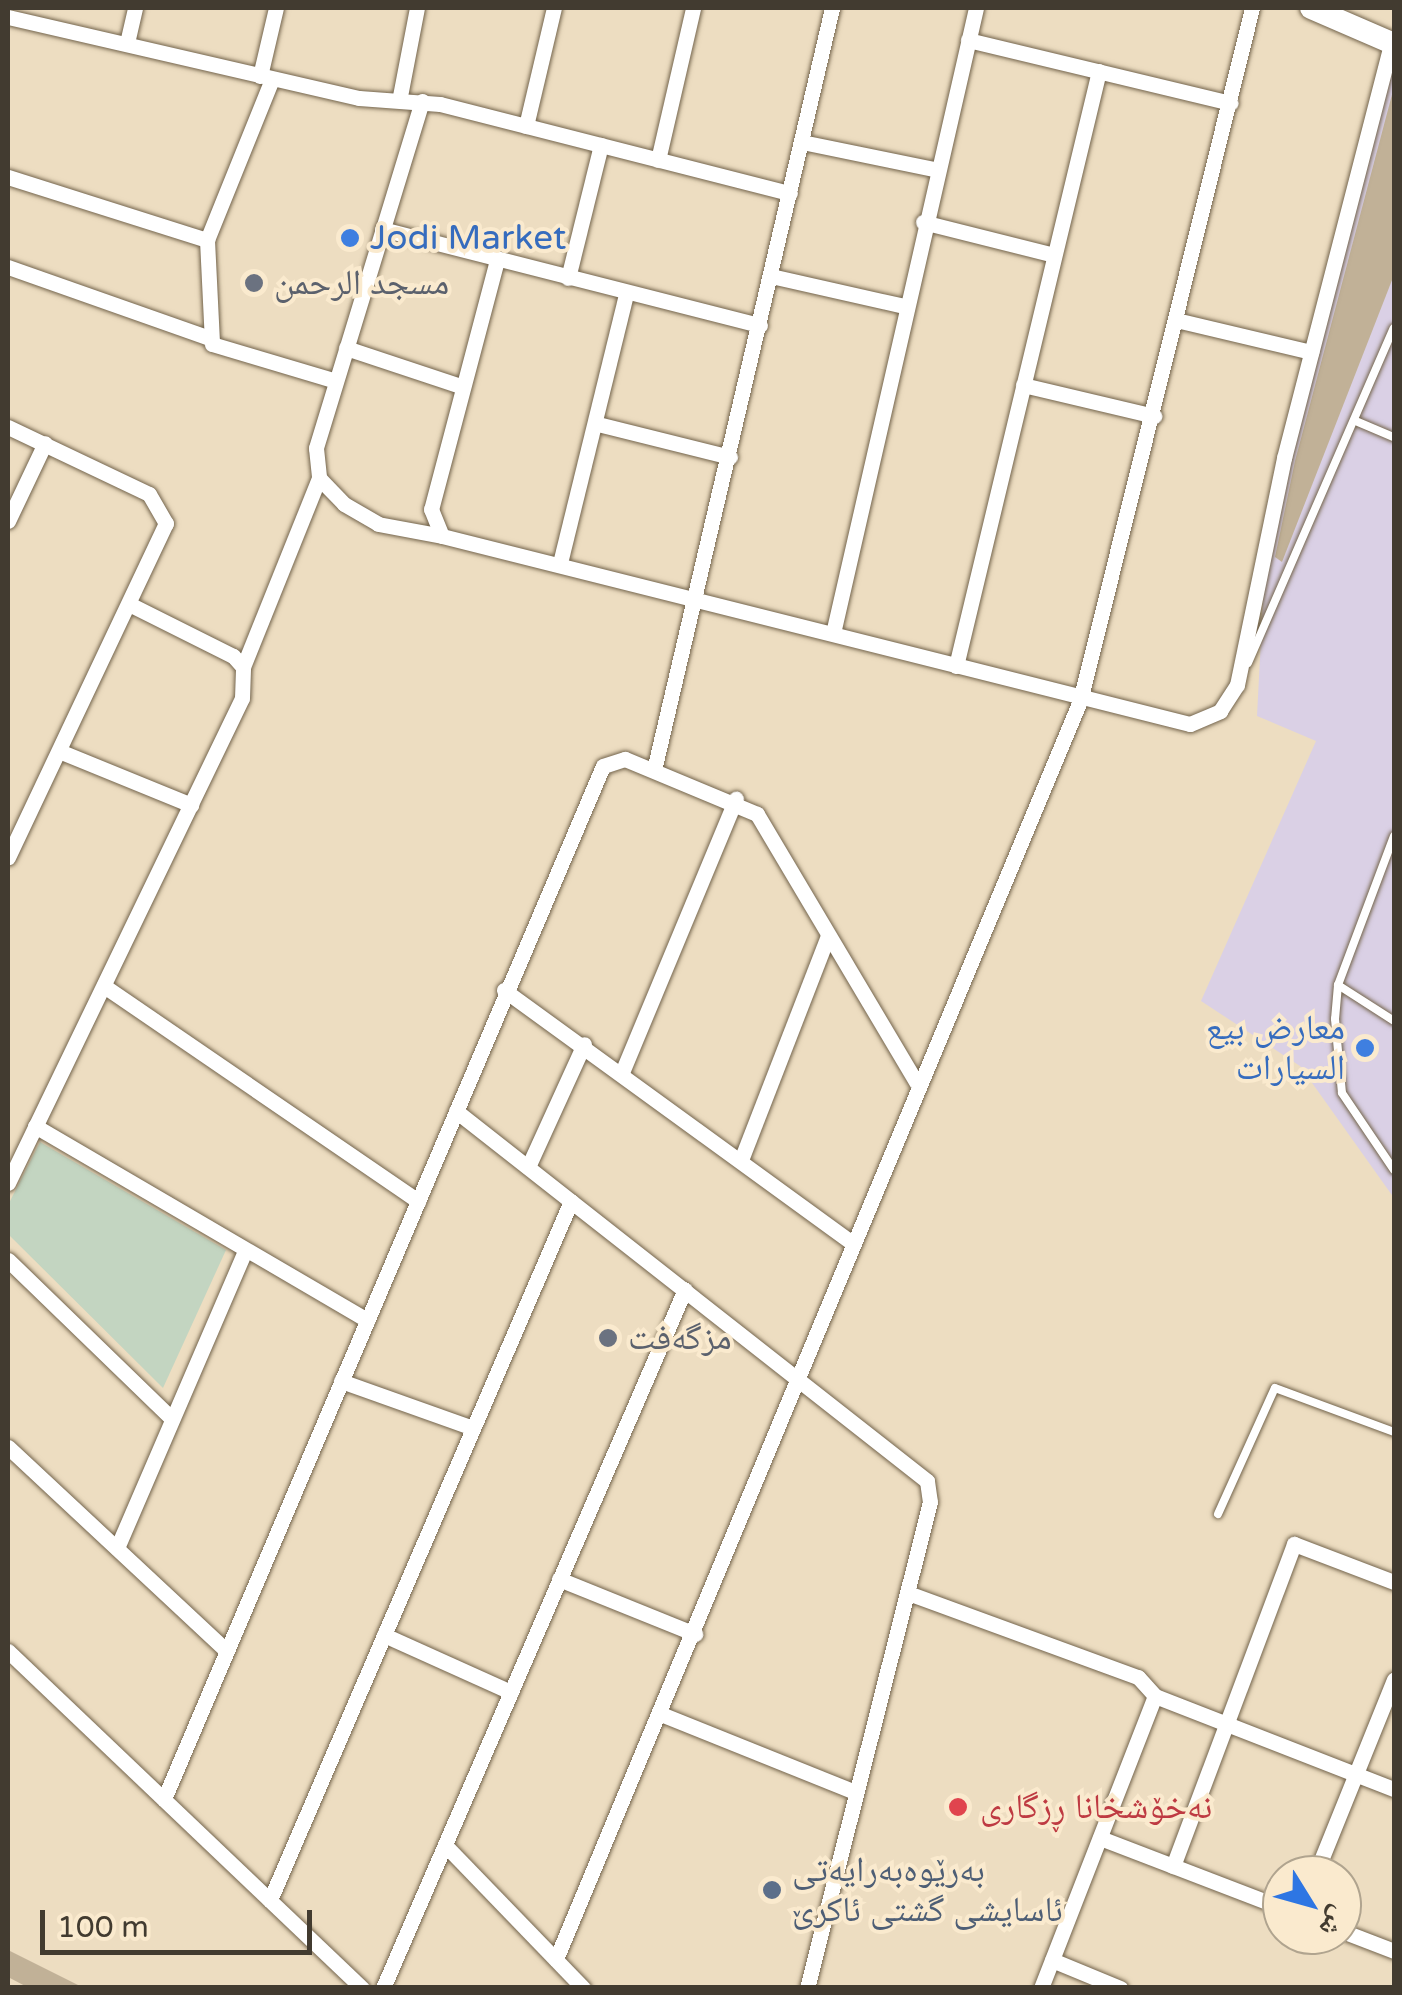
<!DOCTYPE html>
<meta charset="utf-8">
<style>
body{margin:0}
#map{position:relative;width:1402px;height:1995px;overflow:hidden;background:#edddc1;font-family:"Varela Round","Noto Naskh Arabic",sans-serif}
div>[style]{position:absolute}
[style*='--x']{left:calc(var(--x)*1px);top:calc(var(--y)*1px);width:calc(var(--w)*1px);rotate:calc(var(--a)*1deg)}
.industrial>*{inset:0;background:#dad0e5}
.green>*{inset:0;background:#c3d5c1}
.building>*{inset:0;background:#c1b197}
.roads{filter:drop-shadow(0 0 2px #73644c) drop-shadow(0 0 2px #73644c)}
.lane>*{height:8px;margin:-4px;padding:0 4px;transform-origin:4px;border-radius:4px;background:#fff}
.street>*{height:15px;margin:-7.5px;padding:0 7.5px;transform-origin:7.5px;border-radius:7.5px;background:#fff}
.secondary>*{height:22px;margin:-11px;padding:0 11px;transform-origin:11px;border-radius:11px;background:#fff}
.dots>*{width:28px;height:28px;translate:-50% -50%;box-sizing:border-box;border:5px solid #faeace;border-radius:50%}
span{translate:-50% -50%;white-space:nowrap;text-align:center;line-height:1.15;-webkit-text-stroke:8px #faeace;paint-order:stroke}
.shop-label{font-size:35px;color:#366cbe}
.left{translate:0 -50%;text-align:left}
.right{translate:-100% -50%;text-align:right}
.worship-label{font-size:35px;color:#5b616d}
.health-label{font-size:35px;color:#be3a42}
.service-label{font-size:35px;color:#4e5e75}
.frame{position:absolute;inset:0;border:10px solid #423b30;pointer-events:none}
.north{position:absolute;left:1262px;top:1855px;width:100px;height:100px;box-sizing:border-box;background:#faeace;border:2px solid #b0a48f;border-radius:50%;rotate:127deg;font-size:28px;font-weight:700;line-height:40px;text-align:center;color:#423b30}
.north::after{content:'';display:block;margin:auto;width:35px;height:45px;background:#2e76e3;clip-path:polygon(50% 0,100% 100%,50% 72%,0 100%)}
.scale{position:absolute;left:40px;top:1910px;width:272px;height:45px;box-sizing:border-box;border:5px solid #423b30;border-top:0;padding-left:12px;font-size:30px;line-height:35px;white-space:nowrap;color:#423b30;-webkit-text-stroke:8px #faeace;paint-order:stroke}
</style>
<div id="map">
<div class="industrial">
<i style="clip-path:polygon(1389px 73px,1394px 75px,1394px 1198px,1300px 1066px,1201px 1001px,1316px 741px,1257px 716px,1265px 560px)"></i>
</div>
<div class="green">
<i style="clip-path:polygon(40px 1142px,226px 1250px,163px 1388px,8px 1234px,8px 1205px)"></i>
</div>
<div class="building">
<i style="clip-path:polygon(1394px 87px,1394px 275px,1282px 562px,1275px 557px,1295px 461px)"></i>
<i style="clip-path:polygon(8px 1950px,84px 1988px,29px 1988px,8px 1977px)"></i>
</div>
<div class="roads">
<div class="lane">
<i style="--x:1358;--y:422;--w:39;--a:23"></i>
<i style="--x:1248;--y:663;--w:365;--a:-66.5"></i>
<i style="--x:1394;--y:836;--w:159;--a:110.6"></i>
<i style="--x:1338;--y:985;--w:34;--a:95"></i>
<i style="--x:1335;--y:1019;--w:74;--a:84.6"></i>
<i style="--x:1342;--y:1093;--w:93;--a:56"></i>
<i style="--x:1338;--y:985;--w:67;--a:32.7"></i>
<i style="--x:1218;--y:1514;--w:138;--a:-65.7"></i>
<i style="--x:1275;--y:1388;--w:127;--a:20.3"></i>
</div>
<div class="street">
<i style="--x:8;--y:17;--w:360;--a:13"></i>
<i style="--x:359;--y:98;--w:81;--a:4.2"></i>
<i style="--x:440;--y:104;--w:361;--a:14.3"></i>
<i style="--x:968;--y:40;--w:270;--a:13.5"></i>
<i style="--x:127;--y:43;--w:36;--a:-77"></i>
<i style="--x:260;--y:76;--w:70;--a:-76.8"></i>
<i style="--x:400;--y:96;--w:90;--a:-79.1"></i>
<i style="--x:422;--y:101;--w:363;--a:107"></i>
<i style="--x:316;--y:448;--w:30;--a:84"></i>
<i style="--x:319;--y:478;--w:36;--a:46"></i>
<i style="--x:344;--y:504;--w:39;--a:30"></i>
<i style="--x:378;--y:524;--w:65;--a:10.6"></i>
<i style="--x:526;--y:126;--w:121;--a:-76.7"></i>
<i style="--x:802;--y:142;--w:135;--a:11.6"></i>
<i style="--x:658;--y:160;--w:156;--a:-77"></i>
<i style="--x:8;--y:177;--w:209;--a:17.6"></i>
<i style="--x:207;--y:240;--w:174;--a:-68"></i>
<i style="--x:923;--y:222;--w:135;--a:14.1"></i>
<i style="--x:382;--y:229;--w:390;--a:14.3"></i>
<i style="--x:207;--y:240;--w:104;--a:87.2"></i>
<i style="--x:212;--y:344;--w:129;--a:16.6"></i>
<i style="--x:497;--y:260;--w:258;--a:104.8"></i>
<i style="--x:431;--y:509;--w:29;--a:68"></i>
<i style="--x:442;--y:536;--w:771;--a:14.11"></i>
<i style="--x:1190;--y:724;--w:33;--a:-23"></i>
<i style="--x:1220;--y:711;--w:31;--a:-57"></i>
<i style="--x:1237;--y:685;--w:232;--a:-78.3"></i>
<i style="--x:1284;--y:458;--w:429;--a:-75.5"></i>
<i style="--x:8;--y:267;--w:211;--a:19.4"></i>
<i style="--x:771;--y:276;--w:136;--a:12.7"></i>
<i style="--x:568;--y:278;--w:137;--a:-76.1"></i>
<i style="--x:1176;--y:320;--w:139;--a:13.3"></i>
<i style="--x:346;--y:348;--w:123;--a:18.4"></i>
<i style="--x:1023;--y:385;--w:135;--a:13.3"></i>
<i style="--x:598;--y:424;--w:136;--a:14"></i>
<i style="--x:8;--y:427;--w:156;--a:25.4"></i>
<i style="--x:149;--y:494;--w:34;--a:60"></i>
<i style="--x:166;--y:523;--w:370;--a:115.3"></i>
<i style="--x:8;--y:521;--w:86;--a:-64.6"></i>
<i style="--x:560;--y:563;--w:277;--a:-76.2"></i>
<i style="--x:834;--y:629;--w:637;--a:-77.12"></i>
<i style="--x:956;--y:666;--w:612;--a:-76.49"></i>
<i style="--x:243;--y:667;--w:204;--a:-68.1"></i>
<i style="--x:59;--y:751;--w:143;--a:22.2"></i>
<i style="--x:654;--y:770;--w:783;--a:-76.85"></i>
<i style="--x:104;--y:986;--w:381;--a:34.4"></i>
<i style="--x:504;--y:990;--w:430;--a:36"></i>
<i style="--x:623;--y:1070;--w:294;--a:-67.4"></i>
<i style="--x:456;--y:1111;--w:599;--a:38.15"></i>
<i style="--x:927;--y:1481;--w:21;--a:82"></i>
<i style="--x:930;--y:1502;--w:501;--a:104.2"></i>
<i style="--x:35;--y:1126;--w:385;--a:30.3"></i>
<i style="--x:741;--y:1160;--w:240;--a:-68.8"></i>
<i style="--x:528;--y:1167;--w:135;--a:-65.5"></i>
<i style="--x:8;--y:1183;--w:538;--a:-64.24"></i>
<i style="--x:242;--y:698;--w:31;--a:-88"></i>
<i style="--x:243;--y:667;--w:15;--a:-132"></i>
<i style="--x:233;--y:656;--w:114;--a:-153.4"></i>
<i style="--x:8;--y:1260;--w:228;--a:44.1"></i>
<i style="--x:341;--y:1381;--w:140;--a:19.6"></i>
<i style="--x:8;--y:1447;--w:299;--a:43"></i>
<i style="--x:117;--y:1548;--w:323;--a:-66.7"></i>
<i style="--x:559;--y:1579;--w:147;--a:22"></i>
<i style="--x:908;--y:1593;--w:245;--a:20.1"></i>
<i style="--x:1138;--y:1677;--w:25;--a:48"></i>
<i style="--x:1155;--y:1696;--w:256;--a:21.3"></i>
<i style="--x:384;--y:1635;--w:139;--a:24.2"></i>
<i style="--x:8;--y:1651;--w:489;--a:43.6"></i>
<i style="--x:661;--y:1714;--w:209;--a:21.9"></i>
<i style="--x:164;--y:1799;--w:1122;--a:-66.98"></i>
<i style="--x:603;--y:766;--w:23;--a:-18"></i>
<i style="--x:625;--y:759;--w:143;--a:22.6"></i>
<i style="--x:757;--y:814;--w:312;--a:59.3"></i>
<i style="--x:1100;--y:1838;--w:195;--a:21"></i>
<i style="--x:445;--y:1845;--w:199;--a:46"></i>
<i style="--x:1173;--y:1866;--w:344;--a:-69.4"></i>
<i style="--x:1294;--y:1544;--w:107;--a:20.8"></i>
<i style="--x:1315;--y:1875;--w:211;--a:-68"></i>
<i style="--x:270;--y:1900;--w:761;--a:-66.7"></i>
<i style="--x:1342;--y:1931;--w:56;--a:21"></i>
<i style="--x:556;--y:1959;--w:1363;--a:-67.39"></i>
<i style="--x:1080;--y:701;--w:714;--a:-76.06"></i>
<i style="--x:1052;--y:1960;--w:74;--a:22.4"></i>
<i style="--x:383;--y:1988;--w:761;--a:-66.63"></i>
<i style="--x:1041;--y:1988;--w:313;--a:-68.7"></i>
</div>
<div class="secondary">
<i style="--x:1311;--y:8;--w:90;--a:23.4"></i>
</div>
</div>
<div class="dots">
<i style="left:350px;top:238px;background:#3f7fe0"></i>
<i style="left:254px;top:283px;background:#6b7280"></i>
<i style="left:1365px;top:1048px;background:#3f7fe0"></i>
<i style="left:608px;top:1338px;background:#6b7280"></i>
<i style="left:958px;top:1807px;background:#e0444e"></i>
<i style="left:772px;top:1890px;background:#5c6f8a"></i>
</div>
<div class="shop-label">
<span class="left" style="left:370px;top:238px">Jodi Market</span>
<span class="right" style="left:1345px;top:1048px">معارض بيع<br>السيارات</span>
</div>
<div class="worship-label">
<span class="left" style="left:274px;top:283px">مسجد الرحمن</span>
<span class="left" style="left:628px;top:1338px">مزگەفت</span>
</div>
<div class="health-label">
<span class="left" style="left:980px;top:1807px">نەخۆشخانا ڕزگاری</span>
</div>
<div class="service-label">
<span class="left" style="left:792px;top:1890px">بەرێوەبەرایەتی<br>ئاسایشی گشتی ئاکرێ</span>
</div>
<div class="frame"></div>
<div class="north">ش</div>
<div class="scale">100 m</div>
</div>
